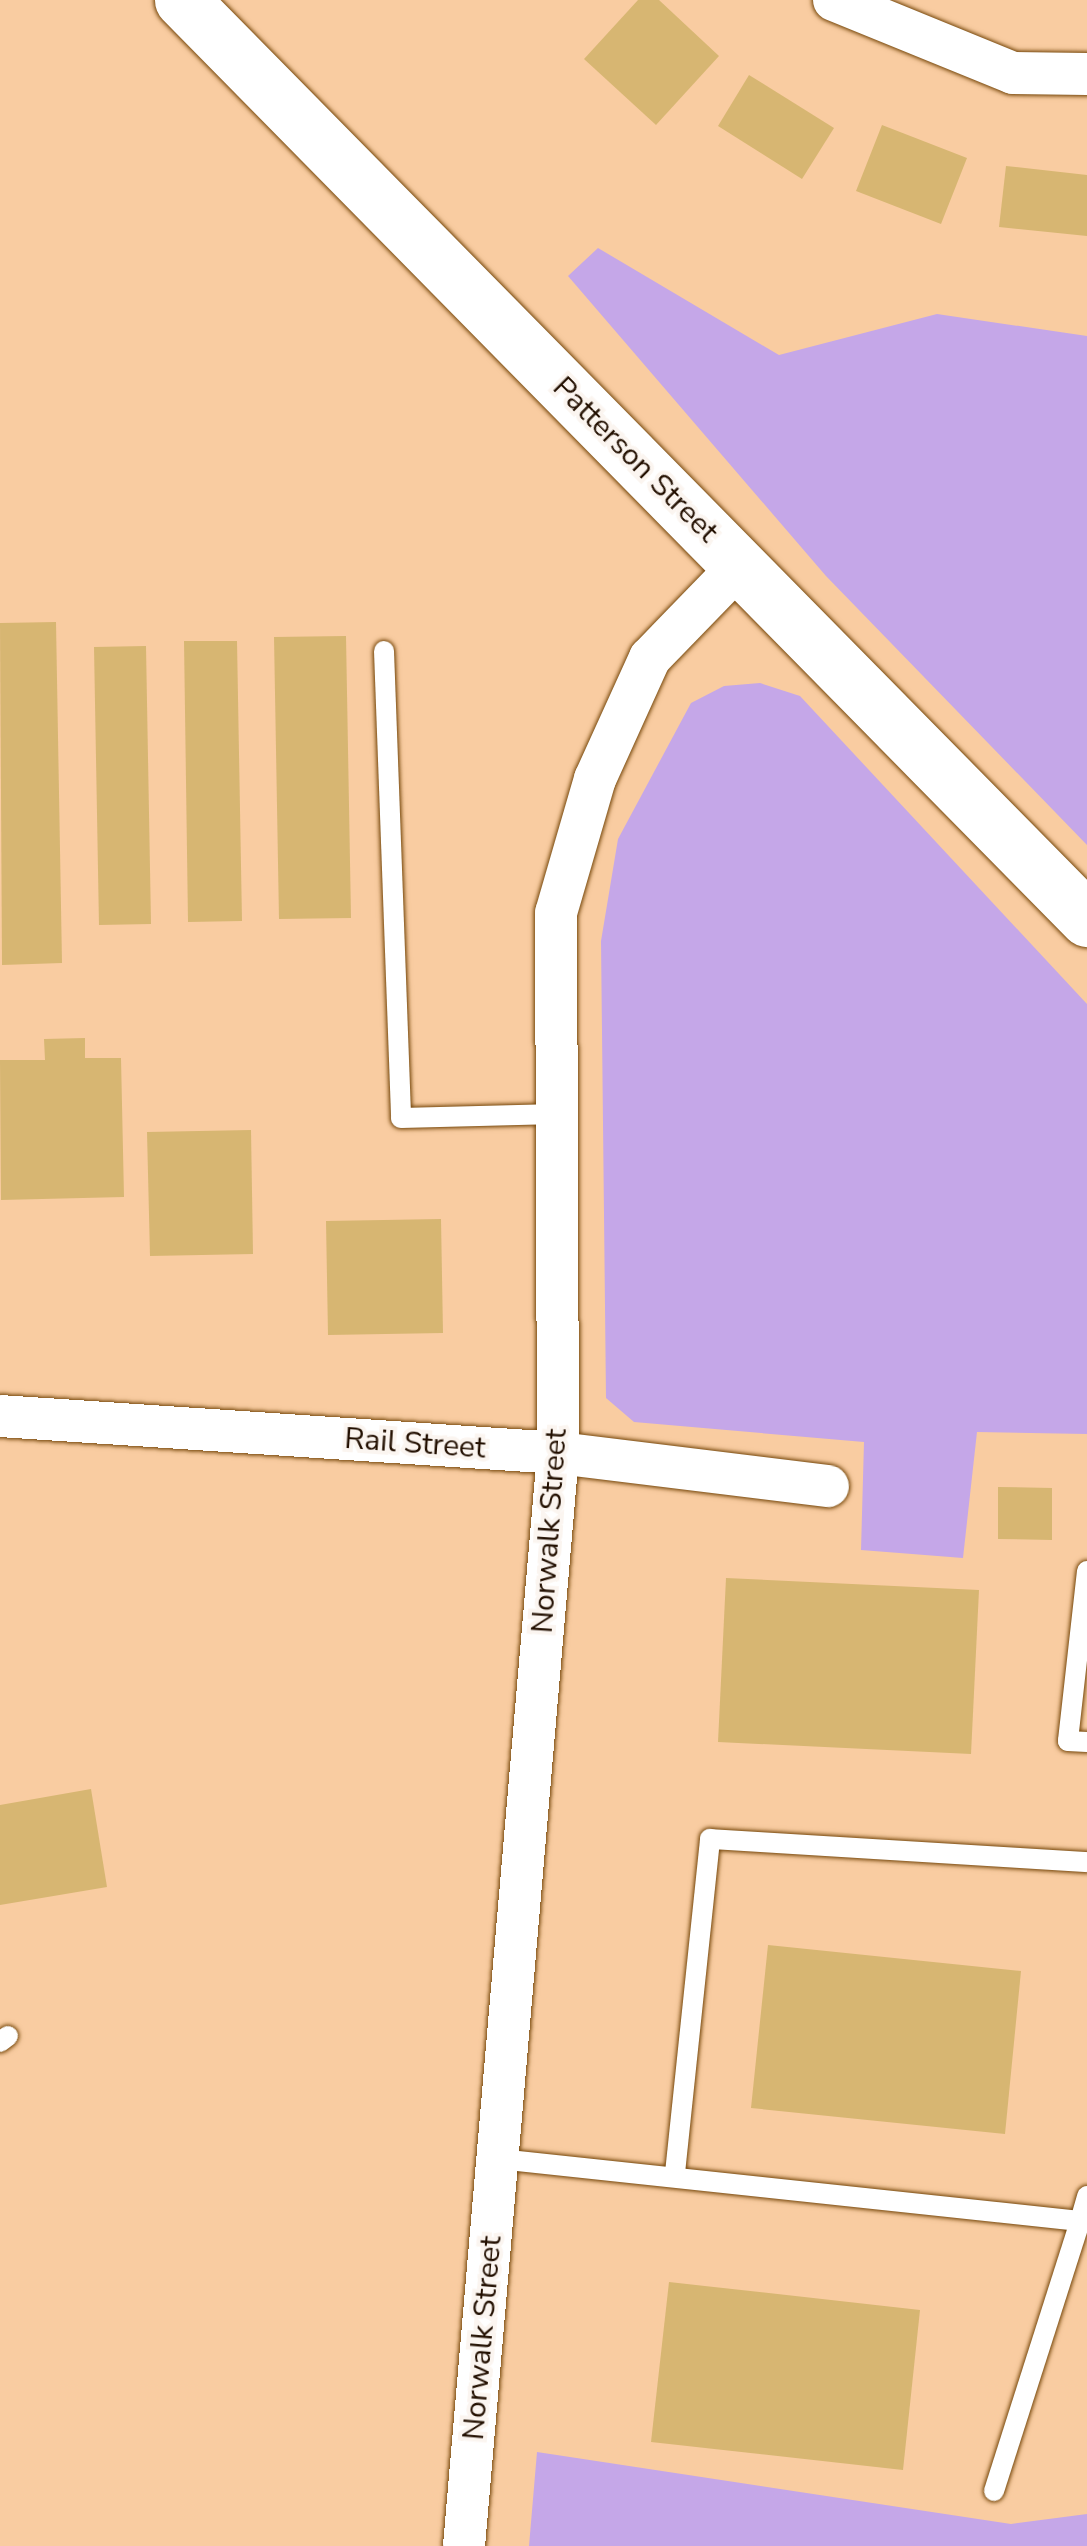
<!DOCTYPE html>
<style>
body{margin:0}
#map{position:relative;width:1087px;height:2546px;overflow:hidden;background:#f9cca1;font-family:"Nunito Sans",sans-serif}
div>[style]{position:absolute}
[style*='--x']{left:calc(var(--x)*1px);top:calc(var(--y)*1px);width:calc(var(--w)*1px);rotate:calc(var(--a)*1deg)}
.green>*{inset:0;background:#c5a7e8}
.building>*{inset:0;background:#d7b672}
.roads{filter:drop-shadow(0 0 2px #76470a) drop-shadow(0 0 2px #76470a)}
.service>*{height:20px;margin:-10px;padding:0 10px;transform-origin:10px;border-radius:10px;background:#fff}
.minor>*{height:42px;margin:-21px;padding:0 21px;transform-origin:21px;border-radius:21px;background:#fff}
.secondary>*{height:55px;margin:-27.5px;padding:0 27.5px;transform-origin:27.5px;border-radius:27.5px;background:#fff}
span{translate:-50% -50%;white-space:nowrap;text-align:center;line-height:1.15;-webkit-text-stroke:8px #fbf5f0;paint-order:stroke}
.street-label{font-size:30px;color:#220f00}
</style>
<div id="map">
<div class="green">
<i style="clip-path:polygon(598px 248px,779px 355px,937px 314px,1087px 336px,1087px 845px,826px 576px,568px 276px)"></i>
<i style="clip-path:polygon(760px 683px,800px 696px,1087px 1004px,1087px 1434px,977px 1432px,963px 1558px,861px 1550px,864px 1442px,634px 1422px,606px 1398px,601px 941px,618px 839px,691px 703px,724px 686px)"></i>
<i style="clip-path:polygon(537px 2452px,1011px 2524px,1087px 2514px,1087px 2546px,529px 2546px)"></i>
</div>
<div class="building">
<i style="clip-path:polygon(638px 0,659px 0,719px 56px,656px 125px,584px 59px)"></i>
<i style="clip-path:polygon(749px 75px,834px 128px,802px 179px,718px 126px)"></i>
<i style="clip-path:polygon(882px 125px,967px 158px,941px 224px,856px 191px)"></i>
<i style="clip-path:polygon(1006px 166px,1087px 175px,1087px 236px,999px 227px)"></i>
<i style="clip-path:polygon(56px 622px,62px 963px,2px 965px,0 623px)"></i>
<i style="clip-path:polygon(346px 636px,351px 918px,279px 919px,274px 637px)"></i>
<i style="clip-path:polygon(184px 641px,237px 641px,242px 921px,188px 922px)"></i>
<i style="clip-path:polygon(146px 646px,151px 924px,99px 925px,94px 647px)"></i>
<i style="clip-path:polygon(85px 1038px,85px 1058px,121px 1058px,124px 1197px,1px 1200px,0 1060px,45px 1060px,44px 1039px)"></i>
<i style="clip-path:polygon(251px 1130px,253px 1254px,150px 1256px,147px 1132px)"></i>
<i style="clip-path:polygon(441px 1219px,443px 1333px,328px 1335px,326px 1221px)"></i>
<i style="clip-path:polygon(998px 1487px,1052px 1488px,1052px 1540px,998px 1539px)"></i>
<i style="clip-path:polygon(726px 1578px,979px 1590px,971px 1754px,718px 1742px)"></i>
<i style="clip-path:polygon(91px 1789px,107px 1887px,0 1905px,0 1805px)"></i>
<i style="clip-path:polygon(768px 1945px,1021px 1971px,1005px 2134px,751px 2108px)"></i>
<i style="clip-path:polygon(669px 2282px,920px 2310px,903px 2470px,651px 2442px)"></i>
</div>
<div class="roads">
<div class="service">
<i style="--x:384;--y:651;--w:467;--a:87.9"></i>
<i style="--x:401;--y:1118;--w:156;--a:-1.5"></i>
<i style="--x:1087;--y:1571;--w:171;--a:96.4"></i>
<i style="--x:1068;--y:1741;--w:19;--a:3"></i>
<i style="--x:0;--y:2042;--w:10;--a:-37"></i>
<i style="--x:499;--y:2159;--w:584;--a:6.09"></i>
<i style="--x:1080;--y:2221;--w:26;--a:-74"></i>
<i style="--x:675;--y:2173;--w:336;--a:-84"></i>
<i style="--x:710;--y:1839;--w:378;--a:3.5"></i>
<i style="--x:994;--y:2491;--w:283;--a:-72.3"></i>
</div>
<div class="minor">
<i style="--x:834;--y:0;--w:193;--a:22.2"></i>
<i style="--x:1013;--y:73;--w:74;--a:0.8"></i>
<i style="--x:0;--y:1416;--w:559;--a:3.79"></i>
<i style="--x:558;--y:1453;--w:272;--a:7"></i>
<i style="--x:464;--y:2546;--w:1097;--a:-85.08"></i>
<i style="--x:558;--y:1453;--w:540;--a:-90.21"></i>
<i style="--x:556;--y:913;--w:140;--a:-73.8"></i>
<i style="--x:595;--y:779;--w:133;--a:-65.6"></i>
<i style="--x:650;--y:658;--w:128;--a:-45.9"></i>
</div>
<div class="secondary">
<i style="--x:182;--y:0;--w:1290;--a:45.44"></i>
</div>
</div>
<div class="street-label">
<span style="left:635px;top:460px;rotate:45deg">Patterson Street</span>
<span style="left:415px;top:1444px;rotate:4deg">Rail Street</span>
<span style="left:550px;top:1531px;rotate:-86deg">Norwalk Street</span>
<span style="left:483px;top:2338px;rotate:-85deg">Norwalk Street</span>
</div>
</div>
